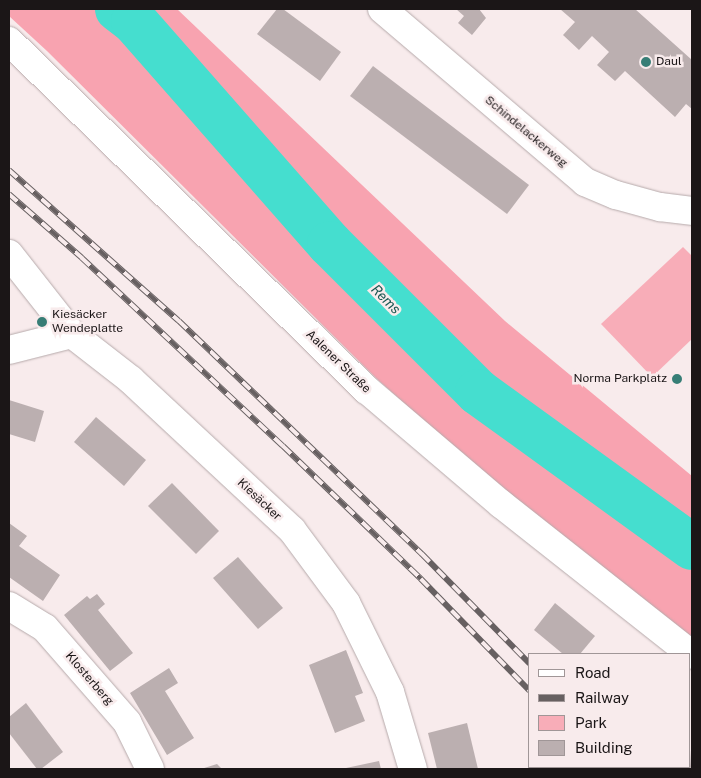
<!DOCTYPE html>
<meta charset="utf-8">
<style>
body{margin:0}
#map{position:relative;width:701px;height:778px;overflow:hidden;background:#f8ebec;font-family:"Public Sans",sans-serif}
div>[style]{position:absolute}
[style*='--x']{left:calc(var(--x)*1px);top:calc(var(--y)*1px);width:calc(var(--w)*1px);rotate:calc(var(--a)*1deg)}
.green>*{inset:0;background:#f8adb8}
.forest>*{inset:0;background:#f8a3b0}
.river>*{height:46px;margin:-23px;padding:0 23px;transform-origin:23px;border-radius:23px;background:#45decf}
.building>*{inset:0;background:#bbafb0}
.roads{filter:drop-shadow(0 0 1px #b6aaab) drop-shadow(0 0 1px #b6aaab)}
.minor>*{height:28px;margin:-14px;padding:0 14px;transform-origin:14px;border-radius:14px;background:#fff}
.major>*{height:28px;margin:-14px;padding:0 14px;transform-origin:14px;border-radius:14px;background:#fff}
.rail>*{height:5.5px;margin-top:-2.75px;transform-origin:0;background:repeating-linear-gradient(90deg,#f8ebec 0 11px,#676061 0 22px);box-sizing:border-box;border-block:1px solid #676061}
.dots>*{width:14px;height:14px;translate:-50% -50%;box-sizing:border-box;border:2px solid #f8ebec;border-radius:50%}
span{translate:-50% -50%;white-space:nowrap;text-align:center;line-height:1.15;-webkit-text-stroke:5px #f8ebec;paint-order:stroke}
.poi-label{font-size:12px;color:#1b1617}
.left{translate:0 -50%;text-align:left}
.right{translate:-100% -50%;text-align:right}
.street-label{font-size:12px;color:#1b1617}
.water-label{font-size:14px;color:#1a5852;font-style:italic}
.frame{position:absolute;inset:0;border:10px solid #1b1617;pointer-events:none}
.legend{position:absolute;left:528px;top:653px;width:162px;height:115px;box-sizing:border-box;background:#f8ebec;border:1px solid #a09697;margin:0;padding:6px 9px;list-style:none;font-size:15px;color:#1b1617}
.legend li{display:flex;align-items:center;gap:10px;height:25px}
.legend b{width:25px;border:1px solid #a09697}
</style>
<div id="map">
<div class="green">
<i style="clip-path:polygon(683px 247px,692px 256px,692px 339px,652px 377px,601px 324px)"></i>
</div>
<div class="forest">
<i style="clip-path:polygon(9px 9px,177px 9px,505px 321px,692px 476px,692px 639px,494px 484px,377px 379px,47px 51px,9px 16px)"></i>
</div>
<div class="river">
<i style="--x:118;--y:9;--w:20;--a:37"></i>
<i style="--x:134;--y:21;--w:297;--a:48.7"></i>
<i style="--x:330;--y:244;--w:209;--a:45"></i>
<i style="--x:478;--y:392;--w:264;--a:35.9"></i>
</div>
<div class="building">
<i style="clip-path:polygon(277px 9px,283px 9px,341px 52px,320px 81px,257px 34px)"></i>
<i style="clip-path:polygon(456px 9px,479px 9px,486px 18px,472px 35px,458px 23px,464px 16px)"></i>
<i style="clip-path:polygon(560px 9px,635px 9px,692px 60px,692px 109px,686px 104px,675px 117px,625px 71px,615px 81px,597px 65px,609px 52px,592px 36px,579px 50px,563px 35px,575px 22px)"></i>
<i style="clip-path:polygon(373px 66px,529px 185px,507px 214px,350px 96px)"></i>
<i style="clip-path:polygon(9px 400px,44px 411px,35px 442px,9px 434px)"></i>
<i style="clip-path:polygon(96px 417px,146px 460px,124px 486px,74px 442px)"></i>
<i style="clip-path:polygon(172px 483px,219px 531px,196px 554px,148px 506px)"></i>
<i style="clip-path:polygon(9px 523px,27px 536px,19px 546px,60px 575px,43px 601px,9px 577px)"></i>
<i style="clip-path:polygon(238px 557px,283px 608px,258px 629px,213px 578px)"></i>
<i style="clip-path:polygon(97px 594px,105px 604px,98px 610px,133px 653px,110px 671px,64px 615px,87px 596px,90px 599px)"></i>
<i style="clip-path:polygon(555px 603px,595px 636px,580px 654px,563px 654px,534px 630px)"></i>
<i style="clip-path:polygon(346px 650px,363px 693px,355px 696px,365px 721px,335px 733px,309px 665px)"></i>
<i style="clip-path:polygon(169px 668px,178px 683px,165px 691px,194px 738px,167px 755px,130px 693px)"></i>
<i style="clip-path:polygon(26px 703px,63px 752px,41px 769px,37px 769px,9px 733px,9px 717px)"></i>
<i style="clip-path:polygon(467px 723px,478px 769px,437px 769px,428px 733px)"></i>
<i style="clip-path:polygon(692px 733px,692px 769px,675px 769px,672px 767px,690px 767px)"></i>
<i style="clip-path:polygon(379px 761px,381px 769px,346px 769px,346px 768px)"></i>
<i style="clip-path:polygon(217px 764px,222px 769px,201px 769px)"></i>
</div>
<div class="roads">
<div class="minor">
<i style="--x:382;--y:9;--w:267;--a:40.4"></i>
<i style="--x:585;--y:182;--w:34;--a:23"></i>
<i style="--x:616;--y:195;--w:46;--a:15.3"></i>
<i style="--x:660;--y:207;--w:32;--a:7"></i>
<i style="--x:9;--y:254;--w:102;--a:51.8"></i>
<i style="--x:72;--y:334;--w:75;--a:37.9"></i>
<i style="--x:131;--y:380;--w:220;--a:43"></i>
<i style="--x:292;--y:530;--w:91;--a:53.5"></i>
<i style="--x:346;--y:603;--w:99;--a:63.7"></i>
<i style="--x:390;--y:692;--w:80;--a:73.4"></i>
<i style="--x:9;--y:350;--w:65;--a:-14.3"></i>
<i style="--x:9;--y:606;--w:42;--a:31.4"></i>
<i style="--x:45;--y:628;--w:125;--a:48.9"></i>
<i style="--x:127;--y:722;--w:52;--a:63.9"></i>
</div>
<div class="major">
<i style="--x:9;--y:41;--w:500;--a:44.3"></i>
<i style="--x:367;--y:390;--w:176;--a:40.4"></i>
<i style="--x:501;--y:504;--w:243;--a:38.3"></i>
</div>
</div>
<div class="rail">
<i style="--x:9;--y:170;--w:227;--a:41.6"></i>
<i style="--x:179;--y:321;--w:337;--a:43.8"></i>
<i style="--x:422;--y:554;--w:154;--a:45.5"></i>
<i style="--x:9;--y:194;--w:97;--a:41.2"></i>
<i style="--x:82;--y:258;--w:275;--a:43.1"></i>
<i style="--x:283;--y:446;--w:192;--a:43.9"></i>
<i style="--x:421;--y:579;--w:156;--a:45.8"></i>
<i style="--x:602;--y:767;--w:3;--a:45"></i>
<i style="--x:627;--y:767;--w:3;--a:45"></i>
</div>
<div class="dots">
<i style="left:646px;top:62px;background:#377e76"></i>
<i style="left:42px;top:322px;background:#377e76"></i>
<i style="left:677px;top:379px;background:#377e76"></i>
</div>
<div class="poi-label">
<span class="left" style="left:656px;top:62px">Daul</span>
<span class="left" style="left:52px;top:322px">Kiesäcker<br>Wendeplatte</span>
<span class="right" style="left:667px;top:379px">Norma Parkplatz</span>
</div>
<div class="street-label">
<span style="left:526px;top:132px;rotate:40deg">Schindelackerweg</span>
<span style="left:338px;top:362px;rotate:44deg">Aalener Straße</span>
<span style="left:259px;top:500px;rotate:43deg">Kiesäcker</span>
<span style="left:89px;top:679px;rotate:49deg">Klosterberg</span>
</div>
<div class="water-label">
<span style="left:386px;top:299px;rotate:45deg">Rems</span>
</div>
<div class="frame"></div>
<ul class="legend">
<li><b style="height:6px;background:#fff"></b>Road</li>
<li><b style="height:6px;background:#676061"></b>Railway</li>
<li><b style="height:14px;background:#f8adb8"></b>Park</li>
<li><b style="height:14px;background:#bbafb0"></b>Building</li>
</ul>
</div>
